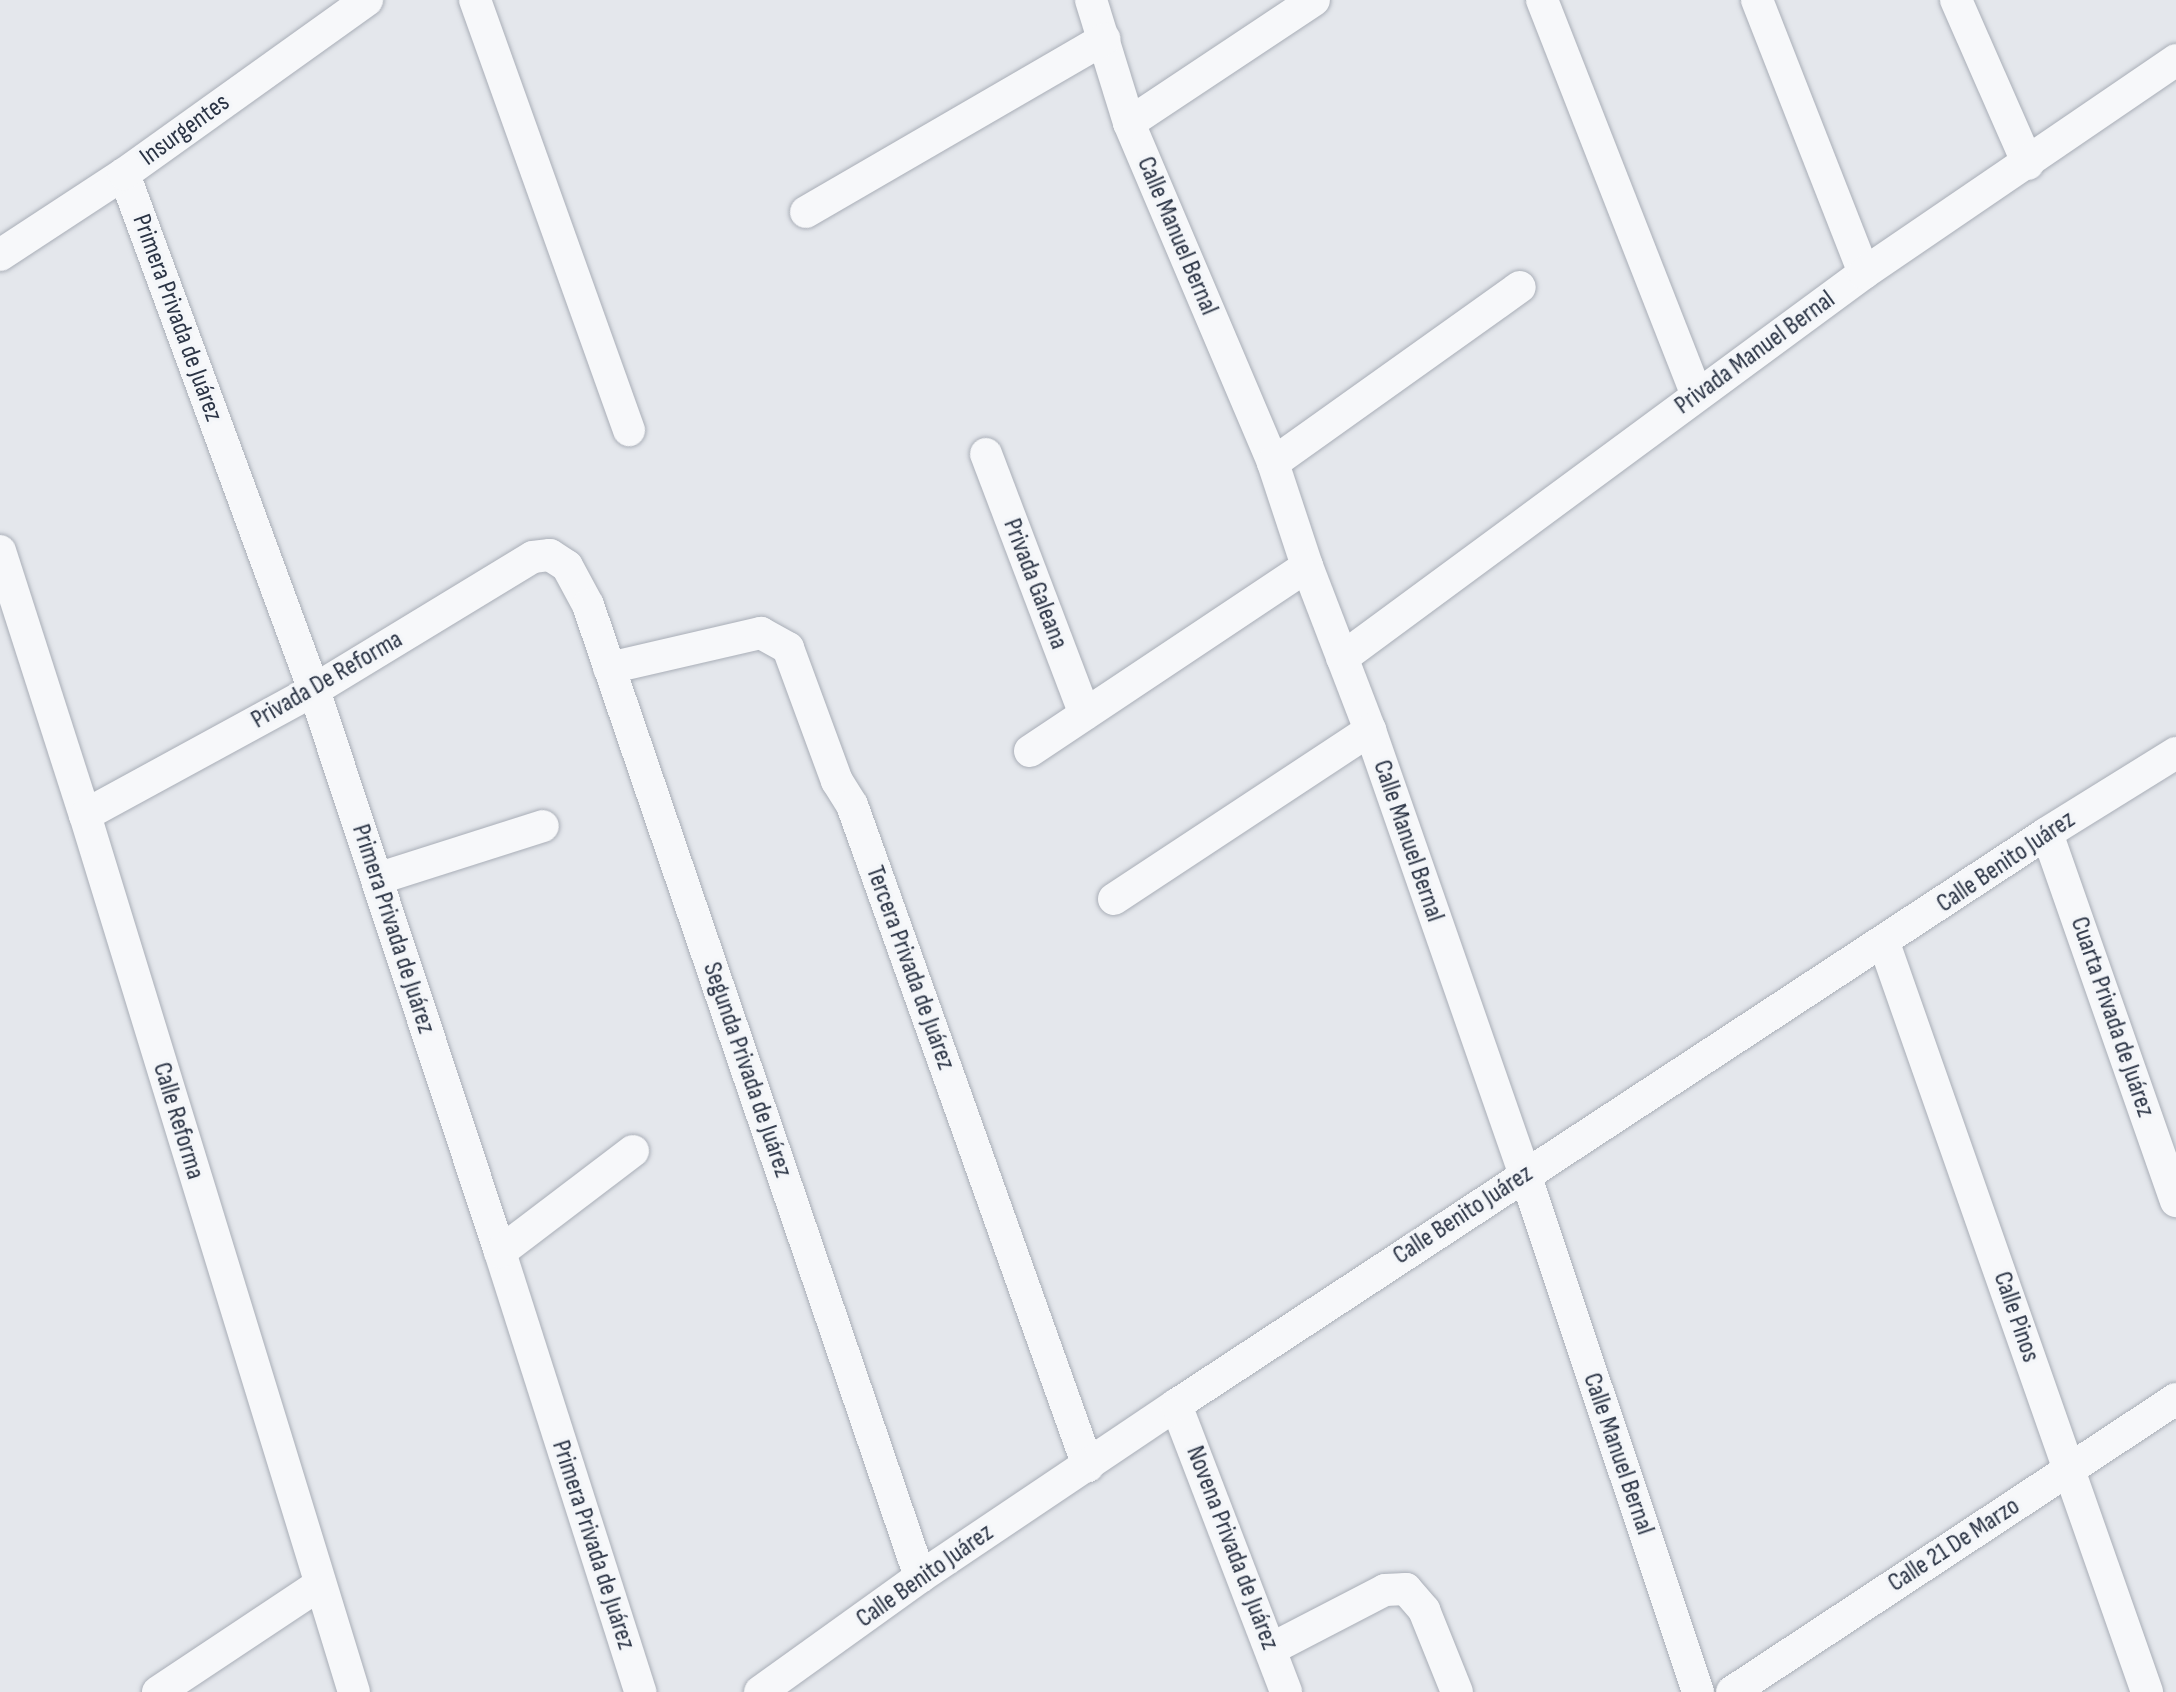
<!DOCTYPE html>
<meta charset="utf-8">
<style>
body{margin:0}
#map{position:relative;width:2176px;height:1692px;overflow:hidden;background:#e4e7ec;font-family:"Sofia Sans Condensed",sans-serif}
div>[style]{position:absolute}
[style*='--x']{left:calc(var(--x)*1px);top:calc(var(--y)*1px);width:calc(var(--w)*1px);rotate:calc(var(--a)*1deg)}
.roads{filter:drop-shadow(0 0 2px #a9aeb7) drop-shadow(0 0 2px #a9aeb7)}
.street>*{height:32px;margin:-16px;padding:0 16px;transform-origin:16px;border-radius:16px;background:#f7f8fa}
span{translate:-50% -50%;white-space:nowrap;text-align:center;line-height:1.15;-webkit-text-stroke:7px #f4f6f9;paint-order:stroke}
.street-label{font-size:26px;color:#2b3445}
</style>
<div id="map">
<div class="roads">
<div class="street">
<i style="--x:475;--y:0;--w:457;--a:70.3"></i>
<i style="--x:1091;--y:0;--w:129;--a:72.8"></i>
<i style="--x:1129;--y:123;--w:369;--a:67"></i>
<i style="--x:1273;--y:463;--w:108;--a:71.7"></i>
<i style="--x:1307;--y:566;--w:176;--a:69"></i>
<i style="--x:1370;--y:730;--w:470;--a:70.8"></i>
<i style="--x:1525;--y:1174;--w:546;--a:71.53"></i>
<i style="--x:1542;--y:0;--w:424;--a:68.6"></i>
<i style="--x:1757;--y:0;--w:293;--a:68.6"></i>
<i style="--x:1956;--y:0;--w:179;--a:66.3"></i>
<i style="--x:1129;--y:123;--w:222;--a:-33.6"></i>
<i style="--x:124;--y:174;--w:550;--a:69.79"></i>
<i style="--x:314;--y:690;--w:592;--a:71.69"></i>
<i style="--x:500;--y:1252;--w:462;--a:72.3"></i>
<i style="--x:806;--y:212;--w:345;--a:-30.1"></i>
<i style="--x:0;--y:255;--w:148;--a:-33.2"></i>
<i style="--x:124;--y:174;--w:299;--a:-35.6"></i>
<i style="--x:986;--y:454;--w:278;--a:69.2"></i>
<i style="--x:1273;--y:463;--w:303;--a:-35.5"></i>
<i style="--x:0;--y:551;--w:277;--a:72.2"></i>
<i style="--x:85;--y:815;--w:917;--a:72.95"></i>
<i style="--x:1342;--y:658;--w:649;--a:-36.41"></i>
<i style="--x:1864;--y:273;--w:378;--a:-34.3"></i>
<i style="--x:609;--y:668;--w:156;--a:-13"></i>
<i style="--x:761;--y:633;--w:31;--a:29"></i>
<i style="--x:788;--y:648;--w:142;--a:69.8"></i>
<i style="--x:837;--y:781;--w:28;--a:58"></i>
<i style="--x:852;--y:805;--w:702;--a:70.35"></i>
<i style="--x:1030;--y:751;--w:333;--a:-33.7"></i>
<i style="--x:85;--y:815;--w:261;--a:-28.6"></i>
<i style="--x:314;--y:690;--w:256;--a:-31.3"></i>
<i style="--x:533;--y:557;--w:17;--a:-7"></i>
<i style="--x:550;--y:555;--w:20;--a:33"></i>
<i style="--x:567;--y:566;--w:44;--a:61.7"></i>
<i style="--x:588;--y:605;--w:1027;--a:71.14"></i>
<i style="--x:2047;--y:833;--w:390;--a:70.7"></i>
<i style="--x:377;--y:879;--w:174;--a:-17.7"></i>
<i style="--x:1114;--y:899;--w:307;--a:-33.4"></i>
<i style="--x:1884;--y:943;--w:794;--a:70.65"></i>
<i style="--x:500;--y:1252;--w:167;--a:-37.2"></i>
<i style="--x:1176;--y:1405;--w:307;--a:69"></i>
<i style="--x:1271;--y:1649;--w:128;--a:-27.4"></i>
<i style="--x:1385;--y:1590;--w:21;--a:-3"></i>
<i style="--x:1406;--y:1589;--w:28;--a:49"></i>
<i style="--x:1424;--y:1610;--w:88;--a:68.1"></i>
<i style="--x:158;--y:1692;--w:193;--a:-33.6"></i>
<i style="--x:760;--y:1692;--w:197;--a:-35.7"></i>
<i style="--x:920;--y:1577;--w:308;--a:-33.9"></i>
<i style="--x:1176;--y:1405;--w:1042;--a:-33.29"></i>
<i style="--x:2047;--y:833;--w:152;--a:-31.8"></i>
<i style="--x:1732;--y:1692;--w:532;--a:-33.42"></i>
</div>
</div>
<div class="street-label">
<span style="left:185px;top:130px;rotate:-36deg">Insurgentes</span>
<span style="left:1177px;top:236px;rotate:67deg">Calle Manuel Bernal</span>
<span style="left:177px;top:318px;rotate:70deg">Primera Privada de Juárez</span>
<span style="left:1755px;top:353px;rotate:-36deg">Privada Manuel Bernal</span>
<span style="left:1035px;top:584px;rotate:69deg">Privada Galeana</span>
<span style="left:327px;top:680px;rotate:-30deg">Privada De Reforma</span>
<span style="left:1408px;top:841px;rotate:71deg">Calle Manuel Bernal</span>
<span style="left:2006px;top:862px;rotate:-34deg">Calle Benito Juárez</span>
<span style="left:393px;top:929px;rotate:72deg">Primera Privada de Juárez</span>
<span style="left:910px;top:968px;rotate:70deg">Tercera Privada de Juárez</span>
<span style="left:2112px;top:1017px;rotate:71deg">Cuarta Privada de Juárez</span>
<span style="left:747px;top:1070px;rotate:71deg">Segunda Privada de Juárez</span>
<span style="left:178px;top:1121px;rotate:73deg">Calle Reforma</span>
<span style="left:1463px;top:1215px;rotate:-33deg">Calle Benito Juárez</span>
<span style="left:2016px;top:1317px;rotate:71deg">Calle Pinos</span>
<span style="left:1618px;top:1454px;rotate:71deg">Calle Manuel Bernal</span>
<span style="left:593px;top:1545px;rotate:72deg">Primera Privada de Juárez</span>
<span style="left:1954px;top:1545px;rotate:-33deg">Calle 21 De Marzo</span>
<span style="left:1232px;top:1548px;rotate:69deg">Novena Privada de Juárez</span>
<span style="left:925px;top:1576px;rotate:-35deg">Calle Benito Juárez</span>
</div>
</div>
